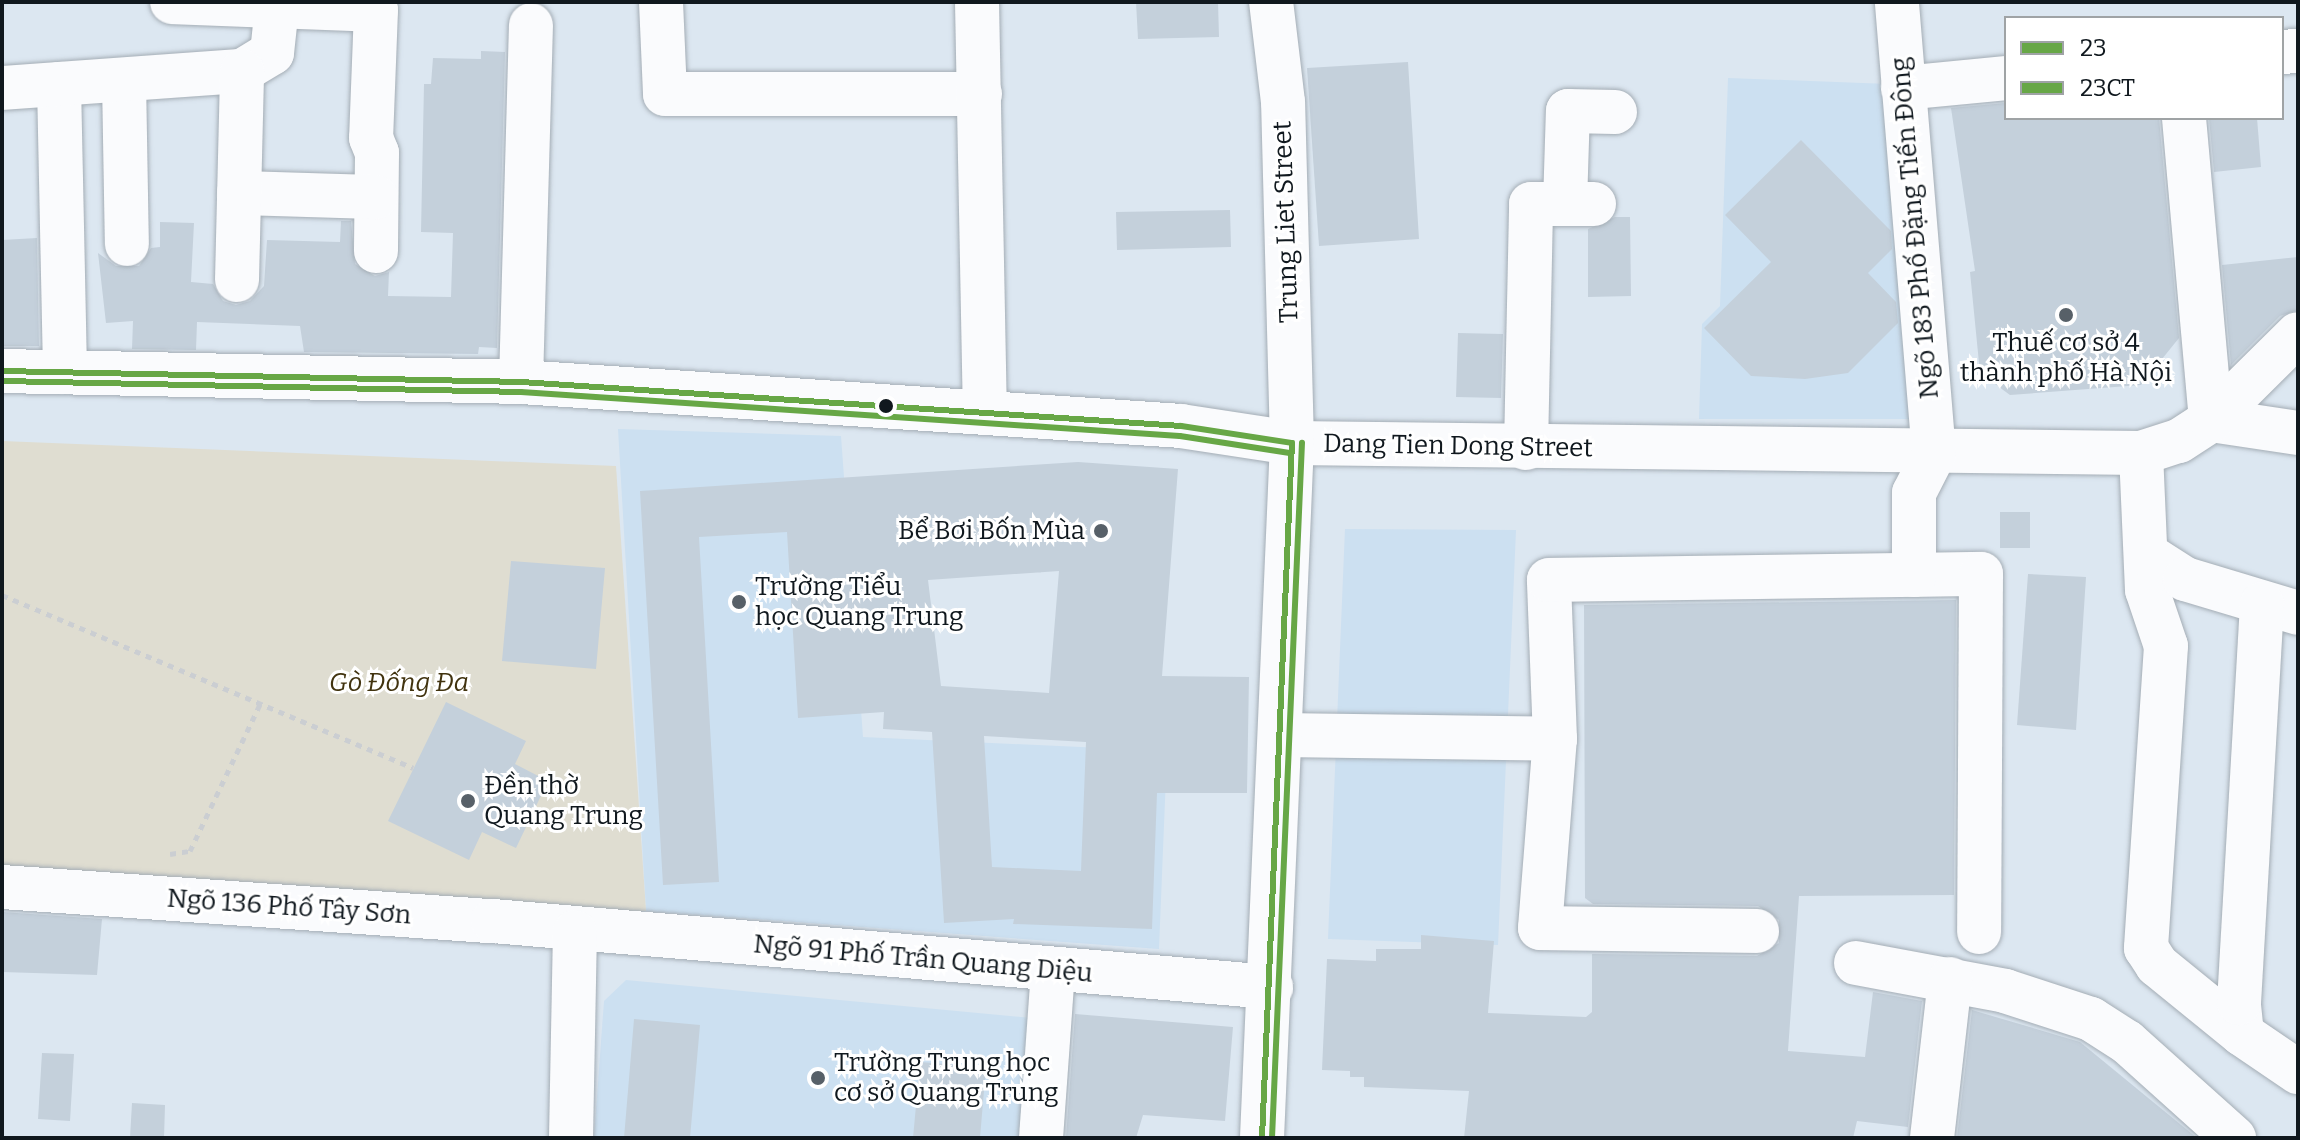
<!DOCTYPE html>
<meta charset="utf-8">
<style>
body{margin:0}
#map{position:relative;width:2300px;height:1140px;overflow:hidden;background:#dce7f1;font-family:Bitter,serif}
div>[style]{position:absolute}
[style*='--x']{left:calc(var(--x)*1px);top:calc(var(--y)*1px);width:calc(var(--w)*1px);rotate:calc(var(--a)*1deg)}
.built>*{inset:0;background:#cce0f1}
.green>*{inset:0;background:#dfddd1}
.building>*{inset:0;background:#c4d0db}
.path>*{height:5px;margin-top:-2.5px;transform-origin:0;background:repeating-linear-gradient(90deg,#cbced2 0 6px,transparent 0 12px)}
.roads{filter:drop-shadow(0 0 2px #a4adb5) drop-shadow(0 0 2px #a4adb5)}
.minor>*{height:44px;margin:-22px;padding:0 22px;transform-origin:22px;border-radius:22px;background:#fafbfd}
.bus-1>*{height:6px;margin:-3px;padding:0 3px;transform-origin:3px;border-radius:3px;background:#67a746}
.bus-2>*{height:6px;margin:-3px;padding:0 3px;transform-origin:3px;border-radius:3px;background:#67a746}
.dots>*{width:22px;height:22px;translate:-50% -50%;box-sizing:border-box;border:4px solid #fff;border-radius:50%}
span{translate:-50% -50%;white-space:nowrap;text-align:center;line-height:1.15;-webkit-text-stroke:6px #fff;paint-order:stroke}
.street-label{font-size:26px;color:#10181e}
.poi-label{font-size:26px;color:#10181e}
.right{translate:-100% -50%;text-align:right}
.left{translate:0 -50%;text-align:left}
.park-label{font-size:26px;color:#41330f;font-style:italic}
.frame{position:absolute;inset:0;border:4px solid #10181e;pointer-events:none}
.legend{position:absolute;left:2004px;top:16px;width:280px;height:104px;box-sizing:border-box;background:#fff;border:2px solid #9fa3a5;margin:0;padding:10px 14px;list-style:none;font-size:24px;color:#10181e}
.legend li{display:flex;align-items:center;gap:16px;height:40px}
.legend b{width:40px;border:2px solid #9fa3a5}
</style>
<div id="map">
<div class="built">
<i style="clip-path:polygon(1728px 78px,1889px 84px,1923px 419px,1699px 419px,1702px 324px,1720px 306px)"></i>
<i style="clip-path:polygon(618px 429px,841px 436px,863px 737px,1167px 751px,1159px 949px,646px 911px)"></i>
<i style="clip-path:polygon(1345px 529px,1516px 530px,1498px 945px,1328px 939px)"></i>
<i style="clip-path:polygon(626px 980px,1043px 1019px,1033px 1138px,594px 1138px,604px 1001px)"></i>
</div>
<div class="green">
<i style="clip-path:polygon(2px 441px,616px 466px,646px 911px,503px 916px,2px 885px)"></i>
</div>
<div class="building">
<i style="clip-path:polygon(1136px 2px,1218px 2px,1219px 37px,1138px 39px)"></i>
<i style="clip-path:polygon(481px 51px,505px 52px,497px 348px,479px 347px,478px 354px,304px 352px,300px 326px,197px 322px,196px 350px,132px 349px,133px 321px,106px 323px,98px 253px,116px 266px,139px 266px,151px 248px,160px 247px,160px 222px,194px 223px,191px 282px,213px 284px,223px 301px,236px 305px,250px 301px,264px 286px,267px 240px,340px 242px,341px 221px,351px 221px,355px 264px,375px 276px,389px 272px,388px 296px,451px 297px,453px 233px,421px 232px,424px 84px,431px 84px,433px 58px,481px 59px)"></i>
<i style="clip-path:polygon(1408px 62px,1419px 239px,1319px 246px,1307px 68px)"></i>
<i style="clip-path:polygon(2006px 103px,2006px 118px,2159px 118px,2179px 338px,2141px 385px,2010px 395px,1980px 373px,1970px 272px,1975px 271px,1951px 108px)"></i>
<i style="clip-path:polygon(2209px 118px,2257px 118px,2261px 167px,2214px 172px)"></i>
<i style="clip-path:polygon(1801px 140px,1891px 231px,1892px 249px,1868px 273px,1896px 302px,1898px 323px,1848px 373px,1805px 379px,1751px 376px,1704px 328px,1771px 262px,1725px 215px)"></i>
<i style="clip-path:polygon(1230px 210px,1231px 247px,1117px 250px,1116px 212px)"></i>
<i style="clip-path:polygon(1615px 217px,1630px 217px,1631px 296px,1588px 297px,1588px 229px)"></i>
<i style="clip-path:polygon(37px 238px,39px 346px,2px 346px,2px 240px)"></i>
<i style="clip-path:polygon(2298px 257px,2298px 310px,2280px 316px,2231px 365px,2222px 265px)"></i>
<i style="clip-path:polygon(1458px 333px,1503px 334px,1501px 398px,1456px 397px)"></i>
<i style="clip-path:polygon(evenodd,1078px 462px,1178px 469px,1162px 676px,1249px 677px,1247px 793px,1157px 793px,1152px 929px,1013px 924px,1014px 919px,944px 923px,932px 732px,883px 729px,884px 712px,798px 718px,787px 532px,699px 537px,719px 882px,663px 885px,640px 491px,1078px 462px,1059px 571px,1049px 693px,941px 686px,928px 580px,1059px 571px,1078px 462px,984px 736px,1086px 742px,1081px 871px,992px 867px,984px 736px)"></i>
<i style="clip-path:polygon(2000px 512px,2030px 512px,2030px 548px,2000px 548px)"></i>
<i style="clip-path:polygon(511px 561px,605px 568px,596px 669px,502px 661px)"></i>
<i style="clip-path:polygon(2028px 574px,2086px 577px,2076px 730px,2017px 725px)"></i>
<i style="clip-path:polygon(1956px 600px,1954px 895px,1799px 896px,1788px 1051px,1865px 1057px,1873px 992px,1922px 1001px,1908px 1127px,1857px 1121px,1853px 1138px,1464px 1138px,1469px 1091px,1364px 1087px,1364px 1077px,1350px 1077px,1350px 1071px,1322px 1070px,1327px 959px,1376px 961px,1376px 949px,1421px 949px,1421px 935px,1494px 941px,1488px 1013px,1586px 1017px,1592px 1012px,1592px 954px,1757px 956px,1779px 943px,1779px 920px,1758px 906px,1593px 904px,1585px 898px,1584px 605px)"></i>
<i style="clip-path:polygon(446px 702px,526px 741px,515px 764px,548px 781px,516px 848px,482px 832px,469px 860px,388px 821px)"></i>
<i style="clip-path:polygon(2px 912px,102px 919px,97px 975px,2px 972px)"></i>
<i style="clip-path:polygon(1972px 1010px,2080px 1042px,2197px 1138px,1957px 1138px)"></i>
<i style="clip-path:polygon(1075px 1014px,1233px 1027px,1225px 1121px,1143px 1115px,1136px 1138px,1066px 1138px)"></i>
<i style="clip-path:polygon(634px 1019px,700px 1025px,690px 1138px,624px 1138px)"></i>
<i style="clip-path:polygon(42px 1053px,74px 1054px,70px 1121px,38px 1119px)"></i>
<i style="clip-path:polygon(920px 1062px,986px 1067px,980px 1138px,913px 1138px)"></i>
<i style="clip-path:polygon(132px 1103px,165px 1105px,164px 1138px,130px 1138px)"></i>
</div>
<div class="path">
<i style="--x:2;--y:595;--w:446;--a:22.8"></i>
<i style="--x:170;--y:854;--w:20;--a:-9"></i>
<i style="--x:190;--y:851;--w:163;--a:-64.5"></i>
</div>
<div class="roads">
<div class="minor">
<i style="--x:172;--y:2;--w:204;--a:2.2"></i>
<i style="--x:376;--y:10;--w:128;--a:92.2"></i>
<i style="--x:371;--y:138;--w:16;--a:68"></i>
<i style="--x:377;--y:153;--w:98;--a:90.6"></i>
<i style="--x:661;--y:2;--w:92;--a:87.5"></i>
<i style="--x:665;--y:94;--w:315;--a:0"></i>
<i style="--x:977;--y:2;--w:408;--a:88.9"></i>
<i style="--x:2282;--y:52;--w:16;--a:-4"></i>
<i style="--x:242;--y:71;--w:35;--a:-31"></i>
<i style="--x:272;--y:53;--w:47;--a:-83.9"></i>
<i style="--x:124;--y:80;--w:164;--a:89"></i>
<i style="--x:59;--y:84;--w:288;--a:88.8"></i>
<i style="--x:2;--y:88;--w:241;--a:-4.1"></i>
<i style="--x:1903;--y:88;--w:103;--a:-5.5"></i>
<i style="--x:2184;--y:118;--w:303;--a:84.9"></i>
<i style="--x:2211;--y:420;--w:88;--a:8.5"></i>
<i style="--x:239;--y:193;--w:137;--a:1.7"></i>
<i style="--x:1565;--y:204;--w:93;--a:-88.2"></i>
<i style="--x:1568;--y:111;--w:47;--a:1.2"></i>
<i style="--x:237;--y:280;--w:209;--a:-88.6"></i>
<i style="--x:2;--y:371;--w:519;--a:1.21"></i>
<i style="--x:521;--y:382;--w:661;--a:3.81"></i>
<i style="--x:1181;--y:426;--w:112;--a:8.7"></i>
<i style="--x:1292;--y:443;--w:849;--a:0.67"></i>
<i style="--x:2141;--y:453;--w:40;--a:-18"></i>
<i style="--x:2179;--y:441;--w:38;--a:-33"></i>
<i style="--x:2211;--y:420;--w:122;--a:-44.7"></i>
<i style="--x:521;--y:382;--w:357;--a:-88.4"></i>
<i style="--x:1526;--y:448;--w:244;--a:-88.8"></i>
<i style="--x:1531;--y:204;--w:63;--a:0"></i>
<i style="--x:2141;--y:453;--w:137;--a:87.5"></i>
<i style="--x:2147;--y:590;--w:59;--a:71.3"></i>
<i style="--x:2166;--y:646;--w:303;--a:93.8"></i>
<i style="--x:2146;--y:948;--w:20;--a:57"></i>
<i style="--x:2157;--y:965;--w:109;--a:39.1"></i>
<i style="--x:2242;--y:1034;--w:68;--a:34.2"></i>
<i style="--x:2146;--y:554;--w:46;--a:32.7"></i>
<i style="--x:2185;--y:579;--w:118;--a:16.7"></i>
<i style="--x:1914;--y:575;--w:67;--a:-0.9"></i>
<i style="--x:1981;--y:574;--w:358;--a:90.3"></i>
<i style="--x:1283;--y:735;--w:272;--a:0.8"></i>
<i style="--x:2;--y:887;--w:492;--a:4"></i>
<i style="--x:493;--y:921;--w:781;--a:4.85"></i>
<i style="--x:1757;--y:931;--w:217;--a:-179.2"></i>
<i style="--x:1540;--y:928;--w:190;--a:-85.5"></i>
<i style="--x:1555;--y:739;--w:159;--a:-92.2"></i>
<i style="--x:1549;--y:580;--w:365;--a:-0.8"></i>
<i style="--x:1914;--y:575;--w:82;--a:-90"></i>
<i style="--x:1914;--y:493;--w:44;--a:-62.9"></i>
<i style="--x:1934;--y:454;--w:454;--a:-94.7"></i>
<i style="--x:1856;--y:963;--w:152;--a:10.6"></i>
<i style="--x:2005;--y:991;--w:90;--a:18"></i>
<i style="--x:2091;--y:1019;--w:43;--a:32.6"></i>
<i style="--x:2127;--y:1042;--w:144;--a:41.9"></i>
<i style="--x:2242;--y:1034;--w:31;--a:-96"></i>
<i style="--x:2239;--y:1003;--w:400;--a:-86.7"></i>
<i style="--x:571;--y:1138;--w:206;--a:-88.9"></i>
<i style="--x:1041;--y:1138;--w:169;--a:-85.9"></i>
<i style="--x:1262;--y:1138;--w:696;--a:-87.53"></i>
<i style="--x:1292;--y:443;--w:341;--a:-91.5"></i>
<i style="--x:1283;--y:102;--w:101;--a:-96.8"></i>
<i style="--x:1932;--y:1138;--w:160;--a:-83.5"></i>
</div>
</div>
<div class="bus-1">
<i style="--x:2;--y:371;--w:519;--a:1.21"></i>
<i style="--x:521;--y:382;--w:661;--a:3.81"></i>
<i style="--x:1181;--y:426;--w:112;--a:8.7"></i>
<i style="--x:1262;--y:1138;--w:696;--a:-87.53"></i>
</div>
<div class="bus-2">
<i style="--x:2;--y:381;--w:519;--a:1.21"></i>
<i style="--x:521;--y:392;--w:660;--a:3.82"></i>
<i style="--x:1180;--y:436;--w:111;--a:8.8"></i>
<i style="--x:1272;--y:1138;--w:696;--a:-87.53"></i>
</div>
<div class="dots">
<i style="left:2066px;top:315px;background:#576068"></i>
<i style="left:886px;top:406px;background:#10181e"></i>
<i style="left:1101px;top:531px;background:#576068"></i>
<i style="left:739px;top:602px;background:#576068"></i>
<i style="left:468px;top:801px;background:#576068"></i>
<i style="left:818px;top:1078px;background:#576068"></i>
</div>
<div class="street-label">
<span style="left:1286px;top:222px;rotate:-92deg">Trung Liet Street</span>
<span style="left:1915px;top:228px;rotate:-95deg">Ngõ 183 Phố Đặng Tiến Đông</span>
<span style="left:1458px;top:446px;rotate:1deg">Dang Tien Dong Street</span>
<span style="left:289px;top:907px;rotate:4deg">Ngõ 136 Phố Tây Sơn</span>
<span style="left:923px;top:959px;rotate:5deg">Ngõ 91 Phố Trần Quang Diệu</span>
</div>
<div class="poi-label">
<span style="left:2066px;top:358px">Thuế cơ sở 4<br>thành phố Hà Nội</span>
<span class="right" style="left:1085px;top:531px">Bể Bơi Bốn Mùa</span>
<span class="left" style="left:755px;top:602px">Trường Tiểu<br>học Quang Trung</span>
<span class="left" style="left:484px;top:801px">Đền thờ<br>Quang Trung</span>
<span class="left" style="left:834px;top:1078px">Trường Trung học<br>cơ sở Quang Trung</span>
</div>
<div class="park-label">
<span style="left:399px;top:683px">Gò Đống Đa</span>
</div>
<div class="frame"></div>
<ul class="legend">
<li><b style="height:10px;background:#67a746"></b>23</li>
<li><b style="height:10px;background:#67a746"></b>23CT</li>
</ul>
</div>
